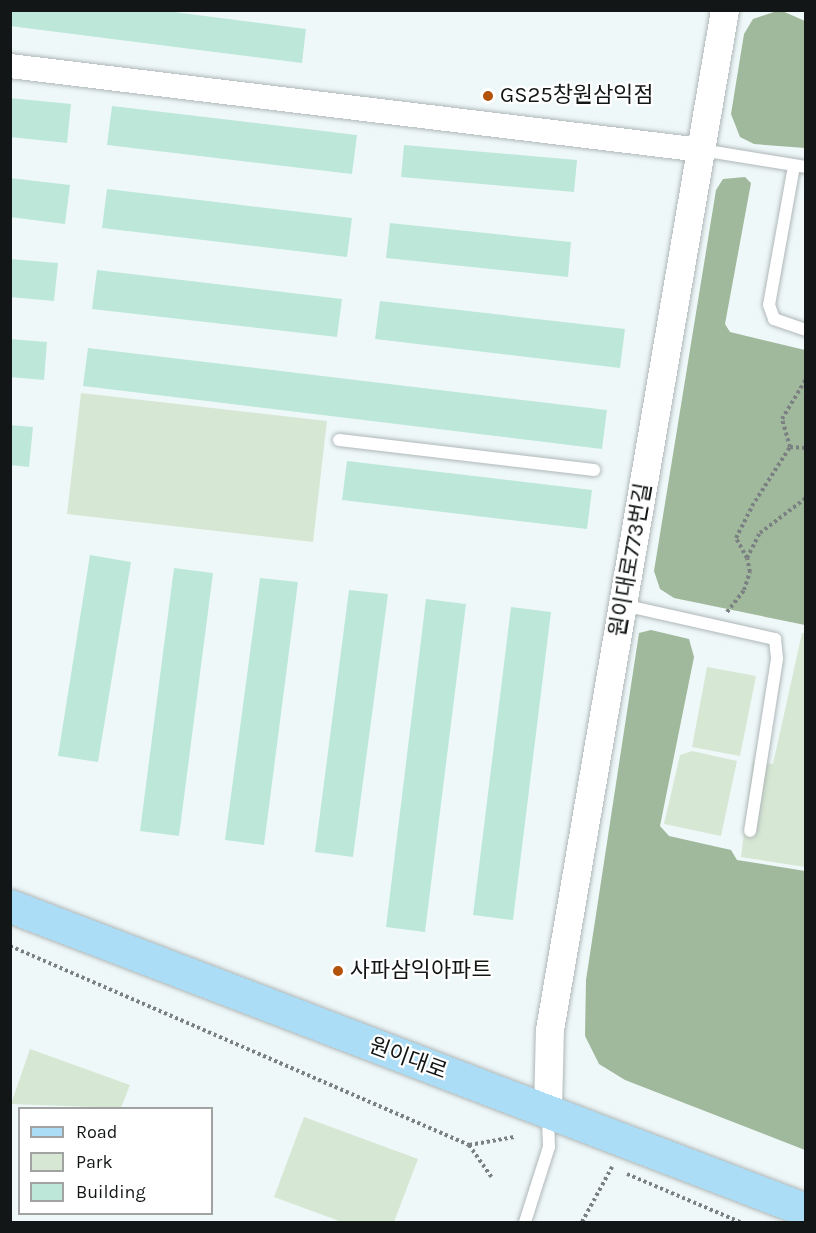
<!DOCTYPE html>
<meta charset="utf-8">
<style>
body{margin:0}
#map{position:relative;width:816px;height:1233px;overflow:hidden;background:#eff8f9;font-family:Karla,"Noto Sans KR",sans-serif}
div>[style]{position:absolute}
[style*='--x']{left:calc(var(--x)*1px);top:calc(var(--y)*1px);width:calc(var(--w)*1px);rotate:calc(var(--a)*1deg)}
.green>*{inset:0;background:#d6e7d3}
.forest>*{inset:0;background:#a0b89b}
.building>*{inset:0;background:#bde8d9}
.path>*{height:4px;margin-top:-2px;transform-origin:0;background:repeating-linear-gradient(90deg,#7b8182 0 3px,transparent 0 6px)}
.roads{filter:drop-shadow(0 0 2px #afb7b8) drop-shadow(0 0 2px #afb7b8)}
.service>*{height:12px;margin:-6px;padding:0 6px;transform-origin:6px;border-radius:6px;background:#fff}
.minor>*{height:24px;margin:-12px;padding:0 12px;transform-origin:12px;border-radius:12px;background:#fff}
.tertiary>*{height:28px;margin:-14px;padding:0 14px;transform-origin:14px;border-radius:14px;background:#fff}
.primary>*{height:33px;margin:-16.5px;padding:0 16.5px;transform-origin:16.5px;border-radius:16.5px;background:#acddf7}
.dots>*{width:16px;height:16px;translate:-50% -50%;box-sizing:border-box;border:3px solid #fff;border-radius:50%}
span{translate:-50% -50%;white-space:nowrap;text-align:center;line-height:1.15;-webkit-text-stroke:4.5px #fff;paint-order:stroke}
.poi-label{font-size:22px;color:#131616}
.left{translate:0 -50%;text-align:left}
.street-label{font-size:22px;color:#131616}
.frame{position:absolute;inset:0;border:12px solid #131616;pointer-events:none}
.legend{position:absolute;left:18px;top:1107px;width:195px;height:108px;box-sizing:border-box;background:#fff;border:2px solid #a1a2a2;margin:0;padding:8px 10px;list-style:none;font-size:18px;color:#131616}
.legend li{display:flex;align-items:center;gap:12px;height:30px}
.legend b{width:30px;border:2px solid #a1a2a2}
</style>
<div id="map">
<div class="green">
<i style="clip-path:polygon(81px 393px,327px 421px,313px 542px,67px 514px)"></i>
<i style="clip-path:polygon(802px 633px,805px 633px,805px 867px,741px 857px,753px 761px,773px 764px)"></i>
<i style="clip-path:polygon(707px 667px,756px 676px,740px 756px,692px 747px)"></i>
<i style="clip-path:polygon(692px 751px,737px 761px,721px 836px,664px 824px,680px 755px)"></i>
<i style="clip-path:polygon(30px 1049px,130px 1085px,121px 1108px,11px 1104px)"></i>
<i style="clip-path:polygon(304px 1117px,418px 1159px,394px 1222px,342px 1222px,274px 1197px)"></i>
</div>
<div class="forest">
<i style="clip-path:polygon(780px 10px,805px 21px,805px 148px,754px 144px,740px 137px,731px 114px,744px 34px,753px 19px)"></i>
<i style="clip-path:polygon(745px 177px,751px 183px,725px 324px,730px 332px,805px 350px,805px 625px,674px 598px,660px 589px,654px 571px,716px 190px,723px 179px)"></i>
<i style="clip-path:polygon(651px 630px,689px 639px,694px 657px,660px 826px,669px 836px,731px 850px,737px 860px,805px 871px,805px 1150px,625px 1080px,599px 1064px,585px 1036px,586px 980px,639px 633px)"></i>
</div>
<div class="building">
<i style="clip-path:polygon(10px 10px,158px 10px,306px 29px,302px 63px,10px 26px)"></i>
<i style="clip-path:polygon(10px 98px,71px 104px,67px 143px,10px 137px)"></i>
<i style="clip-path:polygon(112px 106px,357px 135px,352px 174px,107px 145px)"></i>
<i style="clip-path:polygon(404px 145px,577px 160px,574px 192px,401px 177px)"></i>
<i style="clip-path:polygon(10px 178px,70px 185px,65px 224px,10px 217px)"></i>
<i style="clip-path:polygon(107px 189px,352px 218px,347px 257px,102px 228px)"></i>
<i style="clip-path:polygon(390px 223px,571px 242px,568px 277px,386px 258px)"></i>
<i style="clip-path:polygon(10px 259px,58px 263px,54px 301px,10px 297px)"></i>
<i style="clip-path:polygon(97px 270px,342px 299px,337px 337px,92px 309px)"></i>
<i style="clip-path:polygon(380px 301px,625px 329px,620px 368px,375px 339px)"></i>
<i style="clip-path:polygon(10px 339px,47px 342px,44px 380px,10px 377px)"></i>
<i style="clip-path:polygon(88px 348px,607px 410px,602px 449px,83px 386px)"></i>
<i style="clip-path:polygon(10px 425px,33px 427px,29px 467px,10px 465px)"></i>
<i style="clip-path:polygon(347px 461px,592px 490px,587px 529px,342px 500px)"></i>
<i style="clip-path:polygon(90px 555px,131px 562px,98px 762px,58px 756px)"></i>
<i style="clip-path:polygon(174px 568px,213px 573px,179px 836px,140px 831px)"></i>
<i style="clip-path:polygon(260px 578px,298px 582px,264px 845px,225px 840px)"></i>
<i style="clip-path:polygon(349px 590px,388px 594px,353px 857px,315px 852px)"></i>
<i style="clip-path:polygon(426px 599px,466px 604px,425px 932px,386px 927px)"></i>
<i style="clip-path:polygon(511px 607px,551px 612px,513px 920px,473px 915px)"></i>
</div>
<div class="path">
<i style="--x:790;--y:447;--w:29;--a:-106"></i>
<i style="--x:782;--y:419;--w:47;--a:-59"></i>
<i style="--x:747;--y:558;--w:23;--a:-119"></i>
<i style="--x:736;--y:538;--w:36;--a:-63"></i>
<i style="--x:752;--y:506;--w:70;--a:-57.2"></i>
<i style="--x:790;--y:447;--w:16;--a:4"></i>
<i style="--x:727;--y:612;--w:28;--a:-52"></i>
<i style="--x:744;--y:590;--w:19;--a:-72"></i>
<i style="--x:750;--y:572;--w:14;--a:-102"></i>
<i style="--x:747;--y:558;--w:28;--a:-63"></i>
<i style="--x:760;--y:533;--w:58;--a:-37.3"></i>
<i style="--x:10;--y:946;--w:500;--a:23.44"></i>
<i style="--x:469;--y:1145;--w:39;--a:55"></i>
<i style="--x:469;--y:1145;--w:46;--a:-10.1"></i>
<i style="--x:627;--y:1174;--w:123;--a:23"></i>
<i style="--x:582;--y:1222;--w:63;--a:-61.4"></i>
</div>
<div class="roads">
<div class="service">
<i style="--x:701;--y:150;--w:106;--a:9.2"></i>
<i style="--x:794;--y:166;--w:141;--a:100.2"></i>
<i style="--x:769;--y:305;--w:15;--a:70"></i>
<i style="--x:774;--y:319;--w:34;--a:19"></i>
<i style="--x:339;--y:440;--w:257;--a:6.7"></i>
<i style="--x:623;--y:605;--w:156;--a:12.6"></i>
<i style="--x:775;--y:639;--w:20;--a:84"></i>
<i style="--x:777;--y:659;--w:174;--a:98.9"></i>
<i style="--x:525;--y:1222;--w:79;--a:-72.3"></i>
<i style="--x:549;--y:1147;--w:33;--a:-92"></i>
</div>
<div class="minor">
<i style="--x:10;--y:66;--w:696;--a:6.93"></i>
</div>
<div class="tertiary">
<i style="--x:548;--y:1110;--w:80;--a:-88.6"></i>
<i style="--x:550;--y:1030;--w:1035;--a:-80.26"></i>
</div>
<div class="primary">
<i style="--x:10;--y:906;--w:852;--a:20.9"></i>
</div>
</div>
<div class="dots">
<i style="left:488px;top:96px;background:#b2520b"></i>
<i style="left:338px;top:971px;background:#b2520b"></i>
</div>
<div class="poi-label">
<span class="left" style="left:500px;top:96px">GS25창원삼익점</span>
<span class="left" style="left:350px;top:971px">사파삼익아파트</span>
</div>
<div class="street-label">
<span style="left:631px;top:560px;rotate:-80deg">원이대로773번길</span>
<span style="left:408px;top:1059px;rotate:20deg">원이대로</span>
</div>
<div class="frame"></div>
<ul class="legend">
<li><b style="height:8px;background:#acddf7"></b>Road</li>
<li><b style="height:16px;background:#d6e7d3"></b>Park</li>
<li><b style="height:16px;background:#bde8d9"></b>Building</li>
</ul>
</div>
